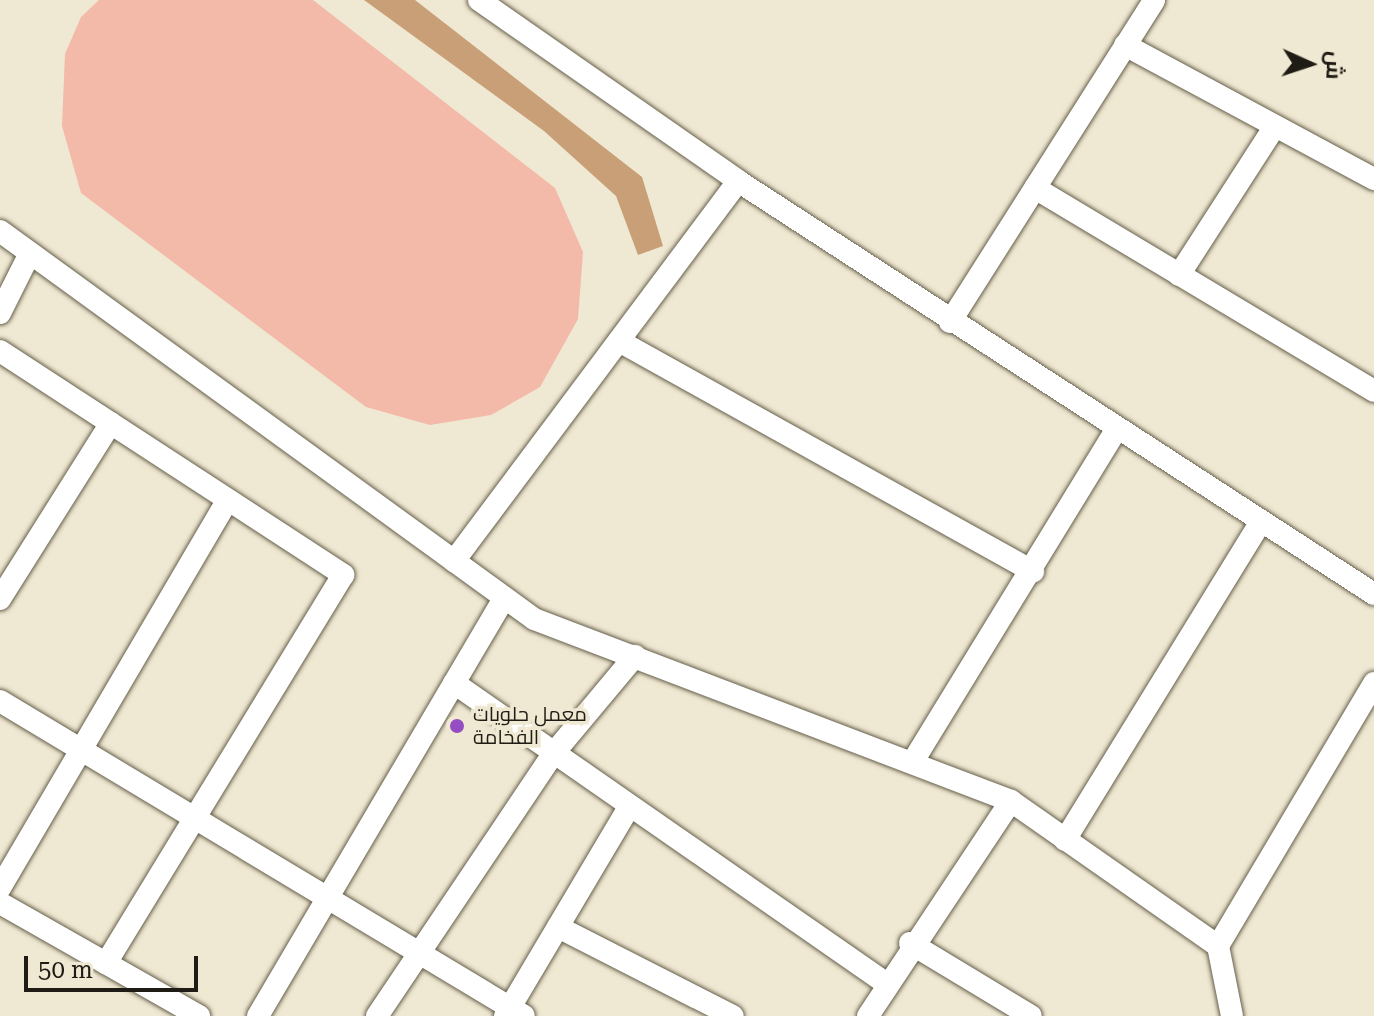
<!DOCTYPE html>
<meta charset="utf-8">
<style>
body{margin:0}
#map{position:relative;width:1374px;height:1016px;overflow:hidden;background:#efe8d2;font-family:"Roboto Serif",Cairo,serif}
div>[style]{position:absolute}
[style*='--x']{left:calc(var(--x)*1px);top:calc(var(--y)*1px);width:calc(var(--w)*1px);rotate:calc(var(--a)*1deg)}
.green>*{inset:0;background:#f3b9a9}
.building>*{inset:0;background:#c99f77}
.roads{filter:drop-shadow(0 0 2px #655f4b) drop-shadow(0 0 2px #655f4b)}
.minor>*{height:22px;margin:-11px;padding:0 11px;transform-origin:11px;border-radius:11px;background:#fff}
.dots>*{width:22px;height:22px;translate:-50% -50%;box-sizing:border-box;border:4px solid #efe8d2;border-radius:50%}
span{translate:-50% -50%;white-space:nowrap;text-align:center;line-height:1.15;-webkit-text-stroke:7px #efe8d2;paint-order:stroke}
.poi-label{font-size:20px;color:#1e1c14}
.left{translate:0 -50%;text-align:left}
.north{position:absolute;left:1270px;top:24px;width:80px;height:80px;-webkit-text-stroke:6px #efe8d2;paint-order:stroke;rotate:93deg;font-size:22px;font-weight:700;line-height:32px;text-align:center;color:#1e1c14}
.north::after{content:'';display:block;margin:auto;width:28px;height:36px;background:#1e1c14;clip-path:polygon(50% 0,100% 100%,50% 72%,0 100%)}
.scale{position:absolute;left:24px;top:956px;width:174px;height:36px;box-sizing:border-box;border:4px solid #1e1c14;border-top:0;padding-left:10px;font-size:24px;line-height:28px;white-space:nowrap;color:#1e1c14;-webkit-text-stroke:6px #efe8d2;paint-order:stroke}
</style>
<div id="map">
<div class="green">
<i style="clip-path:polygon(99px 0,313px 0,555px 188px,583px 252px,578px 319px,540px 387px,491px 415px,430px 425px,366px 407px,81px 193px,62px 126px,65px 54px,81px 17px)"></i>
</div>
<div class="building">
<i style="clip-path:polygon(364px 0,415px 0,642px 177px,663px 246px,638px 255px,616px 196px,544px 131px)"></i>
</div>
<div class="roads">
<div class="minor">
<i style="--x:479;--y:0;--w:316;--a:34.9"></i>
<i style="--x:738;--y:181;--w:758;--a:33"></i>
<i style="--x:1125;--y:45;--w:283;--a:28.3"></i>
<i style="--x:1035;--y:188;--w:395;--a:30.9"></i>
<i style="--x:0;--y:231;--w:660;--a:36"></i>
<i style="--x:534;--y:619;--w:511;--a:20.88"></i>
<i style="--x:1011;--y:801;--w:253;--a:35"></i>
<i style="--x:1218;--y:946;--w:71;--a:78.7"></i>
<i style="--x:1179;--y:275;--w:177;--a:-57.2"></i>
<i style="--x:0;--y:313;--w:67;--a:-63.4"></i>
<i style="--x:950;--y:322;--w:381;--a:-57.6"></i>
<i style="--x:619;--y:341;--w:474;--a:29.1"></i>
<i style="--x:0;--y:351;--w:410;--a:33.1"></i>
<i style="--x:343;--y:575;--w:455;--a:121.4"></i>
<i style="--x:454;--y:561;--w:474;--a:-53.2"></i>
<i style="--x:0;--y:599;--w:208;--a:-57.8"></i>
<i style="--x:454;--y:683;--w:527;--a:34.81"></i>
<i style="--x:0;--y:701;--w:611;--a:31.01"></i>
<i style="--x:915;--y:758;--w:386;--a:-58.5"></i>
<i style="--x:1065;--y:840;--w:374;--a:-58.4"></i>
<i style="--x:0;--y:888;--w:450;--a:-59.6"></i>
<i style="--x:0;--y:903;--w:229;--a:29.6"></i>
<i style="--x:558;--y:927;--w:196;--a:27"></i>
<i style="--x:910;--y:943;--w:141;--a:31.1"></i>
<i style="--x:1218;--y:946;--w:306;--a:-59.3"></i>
<i style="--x:258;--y:1016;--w:485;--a:-59.5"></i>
<i style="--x:377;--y:1016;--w:316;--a:-56.1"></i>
<i style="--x:553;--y:754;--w:128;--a:-50.1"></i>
<i style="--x:505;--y:1016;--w:243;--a:-59.3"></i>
<i style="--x:868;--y:1016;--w:258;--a:-56.4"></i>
</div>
</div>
<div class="dots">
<i style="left:457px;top:726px;background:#954ec1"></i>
</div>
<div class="poi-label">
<span class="left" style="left:473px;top:726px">معمل حلويات<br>الفخامة</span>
</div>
<div class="north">ش</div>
<div class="scale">50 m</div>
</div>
